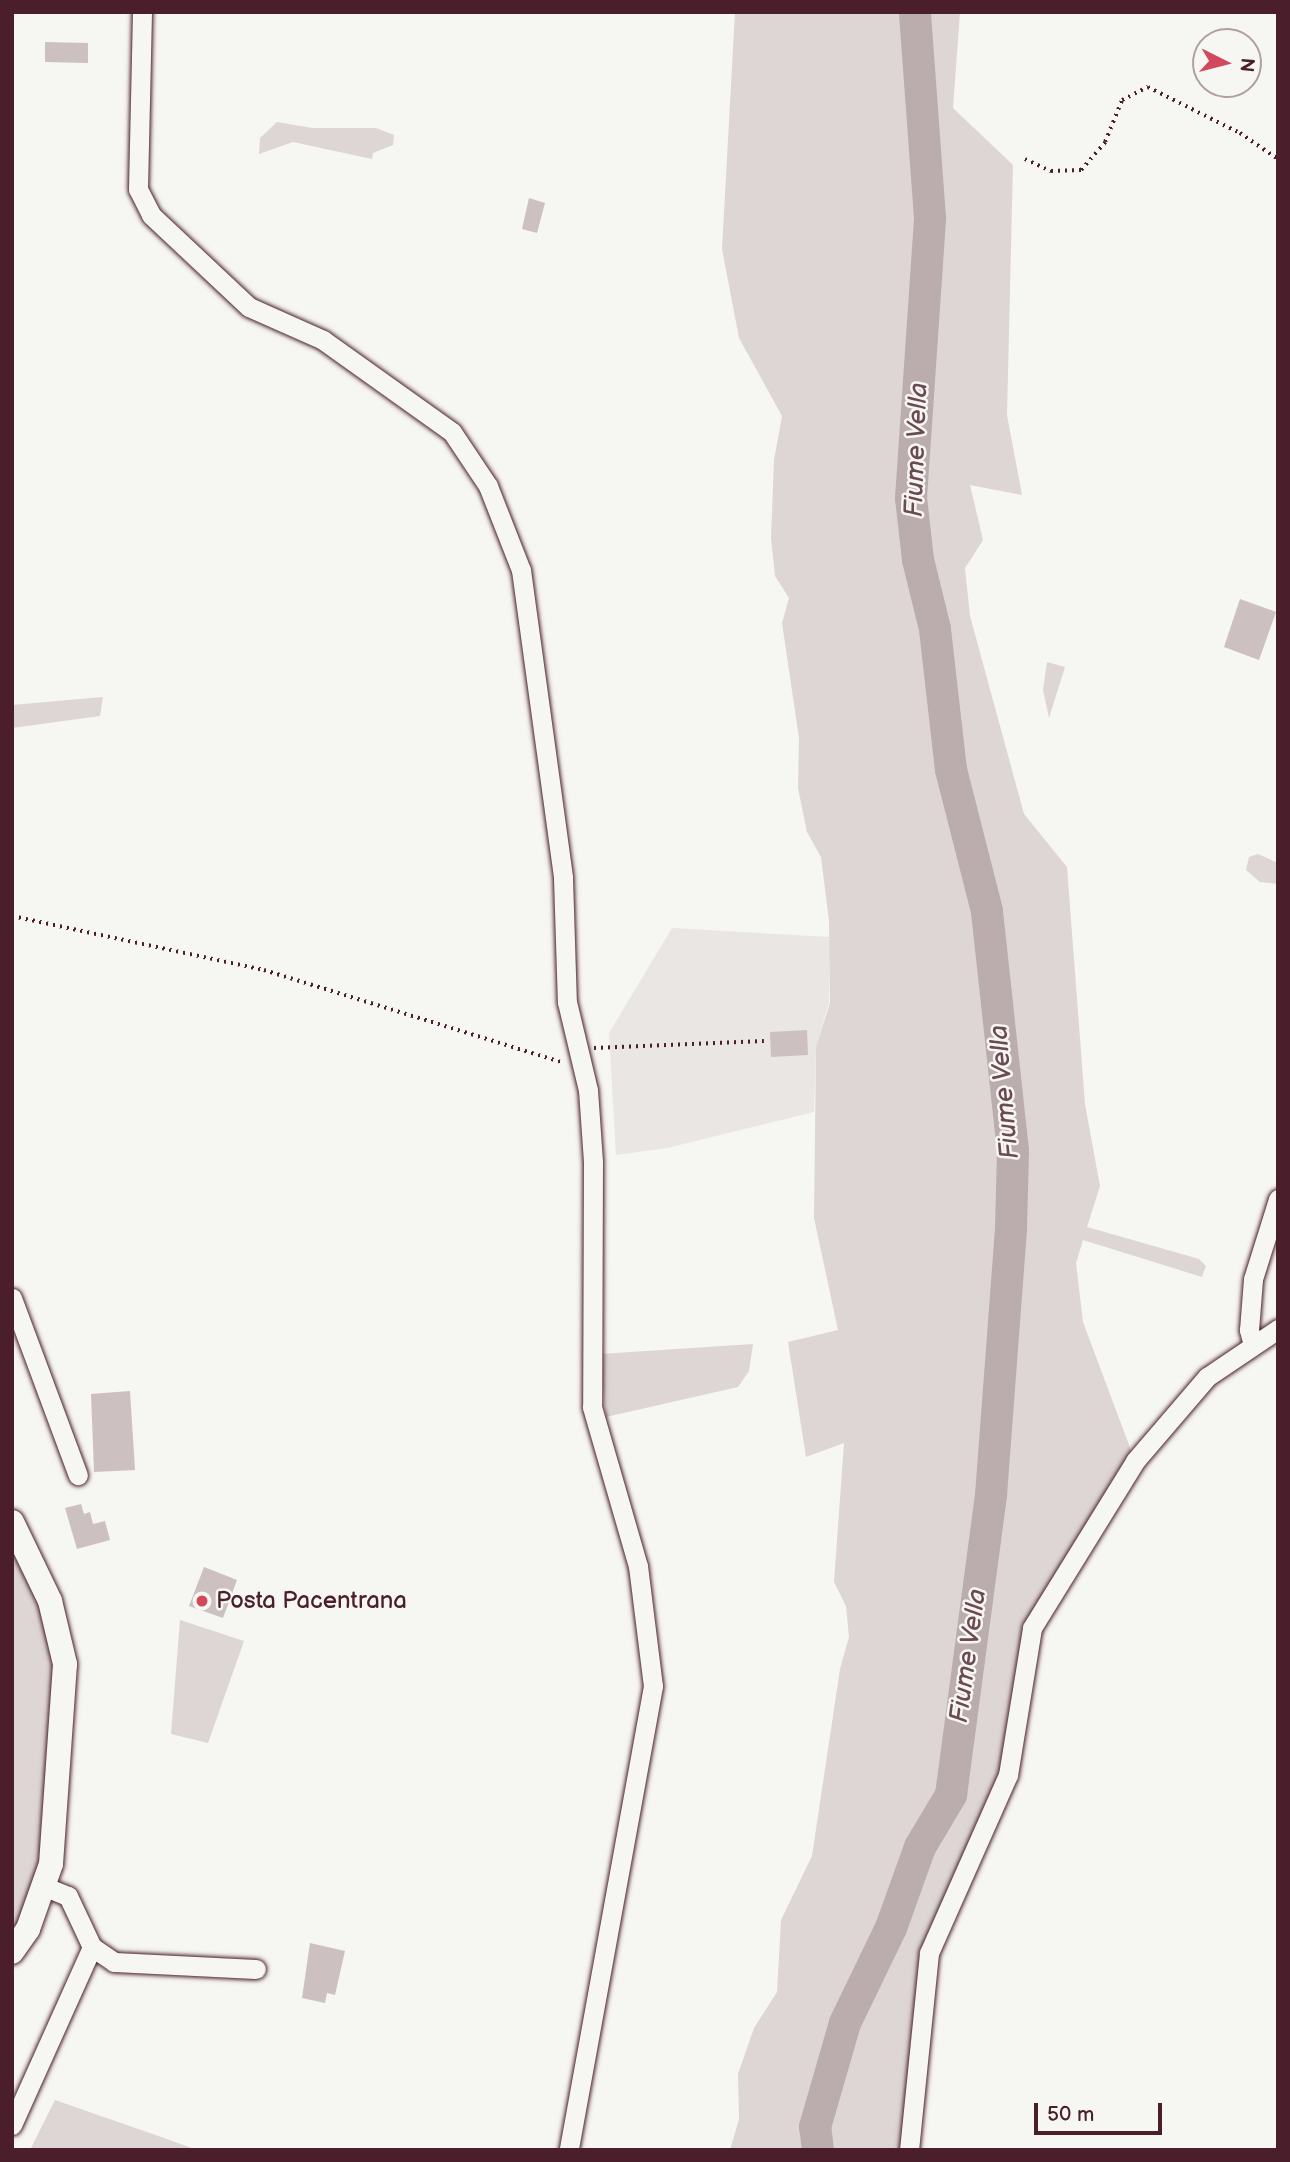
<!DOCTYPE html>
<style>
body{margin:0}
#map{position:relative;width:1290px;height:2162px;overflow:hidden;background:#f6f6f2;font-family:"Balsamiq Sans",sans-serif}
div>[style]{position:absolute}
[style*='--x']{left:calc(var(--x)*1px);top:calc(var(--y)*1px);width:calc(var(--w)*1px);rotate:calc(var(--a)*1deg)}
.built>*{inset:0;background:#e9e6e3}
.green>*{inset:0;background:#ddd6d5}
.river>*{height:32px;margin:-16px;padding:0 16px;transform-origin:16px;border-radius:16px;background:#bbadae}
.building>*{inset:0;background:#ccc1c0}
.path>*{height:3.5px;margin-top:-1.75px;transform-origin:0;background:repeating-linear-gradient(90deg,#4a1f2b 0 2px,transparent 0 7px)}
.roads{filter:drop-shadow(0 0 2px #4a1f2b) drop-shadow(0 0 2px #4a1f2b)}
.minor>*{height:19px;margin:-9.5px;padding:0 9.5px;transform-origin:9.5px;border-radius:9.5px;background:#f6f6f2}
.major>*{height:24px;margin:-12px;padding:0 12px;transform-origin:12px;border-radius:12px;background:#f6f6f2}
.dots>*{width:19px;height:19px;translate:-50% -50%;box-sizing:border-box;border:4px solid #f6f6f2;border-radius:50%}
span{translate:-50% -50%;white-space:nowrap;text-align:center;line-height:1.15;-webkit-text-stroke:5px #f6f6f2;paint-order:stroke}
.poi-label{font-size:24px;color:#4a1f2b}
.left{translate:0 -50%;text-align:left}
.water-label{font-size:26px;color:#6c4a52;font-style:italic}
.frame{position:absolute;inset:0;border:14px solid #4a1f2b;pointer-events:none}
.north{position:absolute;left:1192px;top:28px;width:70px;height:70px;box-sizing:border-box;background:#f6f6f2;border:2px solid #b1a0a2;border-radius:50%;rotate:96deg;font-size:19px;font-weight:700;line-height:28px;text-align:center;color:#4a1f2b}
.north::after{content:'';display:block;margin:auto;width:24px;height:32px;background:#d1495b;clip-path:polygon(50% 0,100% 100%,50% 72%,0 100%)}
.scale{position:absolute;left:1034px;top:2103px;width:128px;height:32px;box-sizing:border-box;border:4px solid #4a1f2b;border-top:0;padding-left:9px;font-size:21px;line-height:24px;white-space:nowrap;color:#4a1f2b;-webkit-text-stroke:5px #f6f6f2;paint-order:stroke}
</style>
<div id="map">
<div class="built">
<i style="clip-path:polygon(672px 928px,830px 937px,829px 1003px,816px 1047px,814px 1112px,667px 1148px,616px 1155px,609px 1033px)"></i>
</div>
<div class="green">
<i style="clip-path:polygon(735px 12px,960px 12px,953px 108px,1013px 165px,1007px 415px,1022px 495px,970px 485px,983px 540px,965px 568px,970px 616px,1024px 814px,1067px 867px,1085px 1104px,1100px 1186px,1087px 1227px,1199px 1259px,1206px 1266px,1202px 1277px,1083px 1240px,1076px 1263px,1083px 1322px,1135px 1461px,1032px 1628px,1008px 1775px,942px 1916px,909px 2150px,730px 2150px,739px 2119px,738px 2074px,754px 2028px,777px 1992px,781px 1920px,812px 1856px,840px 1669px,849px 1637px,846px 1606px,834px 1582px,844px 1443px,806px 1457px,788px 1342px,838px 1330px,814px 1218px,816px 1047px,830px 1003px,829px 921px,821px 857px,807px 832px,798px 788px,799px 738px,782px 623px,789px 598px,775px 576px,771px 538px,774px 460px,782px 416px,739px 338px,722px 249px)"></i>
<i style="clip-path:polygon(277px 122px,312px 128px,376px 128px,394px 135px,393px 145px,373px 153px,372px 159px,293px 142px,259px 154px,260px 138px)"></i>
<i style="clip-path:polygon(1047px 662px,1065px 667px,1049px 718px,1043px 690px)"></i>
<i style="clip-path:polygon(103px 697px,100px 716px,12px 728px,12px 705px)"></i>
<i style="clip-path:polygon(1258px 854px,1278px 863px,1278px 884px,1260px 882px,1246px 870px,1249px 857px)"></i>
<i style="clip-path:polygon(753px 1344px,749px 1371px,738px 1387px,606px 1417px,600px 1354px)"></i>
<i style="clip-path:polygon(12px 1522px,59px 1627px,50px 1864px,12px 1951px)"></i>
<i style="clip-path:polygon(180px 1620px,244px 1641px,208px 1743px,171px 1734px)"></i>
<i style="clip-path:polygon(55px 2100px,164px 2138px,197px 2150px,30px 2150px)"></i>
</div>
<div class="river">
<i style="--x:818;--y:2150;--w:23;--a:-97"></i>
<i style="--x:815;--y:2127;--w:108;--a:-73.9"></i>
<i style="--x:845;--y:2023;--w:106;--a:-64.2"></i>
<i style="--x:891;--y:1928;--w:86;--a:-70.3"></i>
<i style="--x:920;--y:1847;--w:61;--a:-59.2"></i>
<i style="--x:951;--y:1795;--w:303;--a:-82.4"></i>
<i style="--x:991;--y:1495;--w:268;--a:-85.7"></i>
<i style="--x:1011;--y:1228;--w:77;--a:-88.5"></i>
<i style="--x:1013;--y:1151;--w:241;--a:-96.2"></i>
<i style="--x:987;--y:911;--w:146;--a:-104.3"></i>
<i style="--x:951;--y:770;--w:142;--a:-96.5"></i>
<i style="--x:935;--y:629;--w:71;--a:-103.8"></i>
<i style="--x:918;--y:560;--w:62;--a:-96.4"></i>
<i style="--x:911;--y:498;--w:281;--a:-86.1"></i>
<i style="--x:930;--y:218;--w:207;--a:-94.2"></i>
</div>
<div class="building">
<i style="clip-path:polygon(45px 42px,88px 43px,88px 63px,45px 62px)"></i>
<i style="clip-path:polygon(529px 198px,545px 203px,537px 233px,522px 229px)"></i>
<i style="clip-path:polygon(1240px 599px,1276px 612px,1259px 660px,1224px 647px)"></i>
<i style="clip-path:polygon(807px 1030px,808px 1055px,771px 1057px,770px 1032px)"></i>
<i style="clip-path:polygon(130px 1391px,135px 1470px,94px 1472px,91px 1394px)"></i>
<i style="clip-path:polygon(81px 1504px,84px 1514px,90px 1512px,93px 1524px,105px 1521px,110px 1540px,77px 1549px,65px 1508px)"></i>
<i style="clip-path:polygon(204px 1567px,237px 1580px,223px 1618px,189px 1606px)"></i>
<i style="clip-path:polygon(310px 1943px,345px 1951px,335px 1995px,327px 1993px,325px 2003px,302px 1998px)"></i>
</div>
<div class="path">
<i style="--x:1025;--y:159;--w:29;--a:25"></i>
<i style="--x:1051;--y:171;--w:30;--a:-2"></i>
<i style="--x:1081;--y:170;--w:37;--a:-49"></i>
<i style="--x:1105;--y:142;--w:45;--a:-68"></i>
<i style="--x:1122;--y:100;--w:29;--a:-27"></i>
<i style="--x:1148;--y:87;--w:103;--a:26.6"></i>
<i style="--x:1240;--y:133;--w:46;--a:34.4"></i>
<i style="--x:12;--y:916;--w:258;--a:12.1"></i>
<i style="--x:264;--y:970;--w:314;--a:17.2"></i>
<i style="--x:594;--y:1048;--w:170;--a:-2.4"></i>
</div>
<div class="roads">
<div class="minor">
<i style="--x:142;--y:12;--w:177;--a:91.3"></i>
<i style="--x:138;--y:189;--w:29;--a:63"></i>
<i style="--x:151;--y:215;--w:134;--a:43.2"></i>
<i style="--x:249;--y:307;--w:81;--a:24"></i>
<i style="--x:323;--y:340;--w:158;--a:35.5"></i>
<i style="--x:452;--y:432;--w:65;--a:56.3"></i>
<i style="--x:488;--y:486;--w:90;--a:68.6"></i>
<i style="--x:521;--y:570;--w:311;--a:82.2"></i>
<i style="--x:563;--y:878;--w:124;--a:88.2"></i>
<i style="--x:567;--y:1002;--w:90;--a:76.6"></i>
<i style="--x:588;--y:1090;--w:72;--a:86"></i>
<i style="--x:593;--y:1162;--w:245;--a:90.2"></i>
<i style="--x:592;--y:1407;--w:166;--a:73.9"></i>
<i style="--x:638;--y:1566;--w:121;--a:82.9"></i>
<i style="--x:653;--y:1686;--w:472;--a:100.3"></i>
<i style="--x:12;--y:1298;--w:189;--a:69.6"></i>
<i style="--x:1253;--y:1345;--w:16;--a:-105"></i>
<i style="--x:1249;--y:1330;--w:51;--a:-85.5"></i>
<i style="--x:1253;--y:1279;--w:84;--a:-72.6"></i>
<i style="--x:43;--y:1886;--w:27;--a:22"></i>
<i style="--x:68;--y:1896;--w:56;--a:64.8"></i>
<i style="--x:92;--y:1947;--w:27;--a:34"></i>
<i style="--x:114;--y:1962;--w:142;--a:2.8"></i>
<i style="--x:12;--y:2125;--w:195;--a:-65.8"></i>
<i style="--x:909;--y:2150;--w:198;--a:-84.2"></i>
<i style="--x:929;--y:1953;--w:195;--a:-66.1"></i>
<i style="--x:1008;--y:1775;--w:149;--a:-80.7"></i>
<i style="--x:1032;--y:1628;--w:196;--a:-58.3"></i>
<i style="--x:1135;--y:1461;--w:111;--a:-49.4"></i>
<i style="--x:1207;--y:1377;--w:86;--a:-34.1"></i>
</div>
<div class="major">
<i style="--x:12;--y:1522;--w:88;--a:64.3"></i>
<i style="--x:50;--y:1601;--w:65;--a:76.6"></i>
<i style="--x:65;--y:1664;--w:200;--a:94"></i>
<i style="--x:51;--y:1864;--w:69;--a:109.5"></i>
<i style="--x:28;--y:1929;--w:28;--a:125"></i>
</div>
</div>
<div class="dots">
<i style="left:202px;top:1601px;background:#d1495b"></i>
</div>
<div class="poi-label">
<span class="left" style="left:216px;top:1601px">Posta Pacentrana</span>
</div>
<div class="water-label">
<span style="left:917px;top:450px;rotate:-88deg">Fiume Vella</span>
<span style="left:1005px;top:1092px;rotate:-95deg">Fiume Vella</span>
<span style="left:969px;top:1656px;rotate:-82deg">Fiume Vella</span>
</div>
<div class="frame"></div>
<div class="north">N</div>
<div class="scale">50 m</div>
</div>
